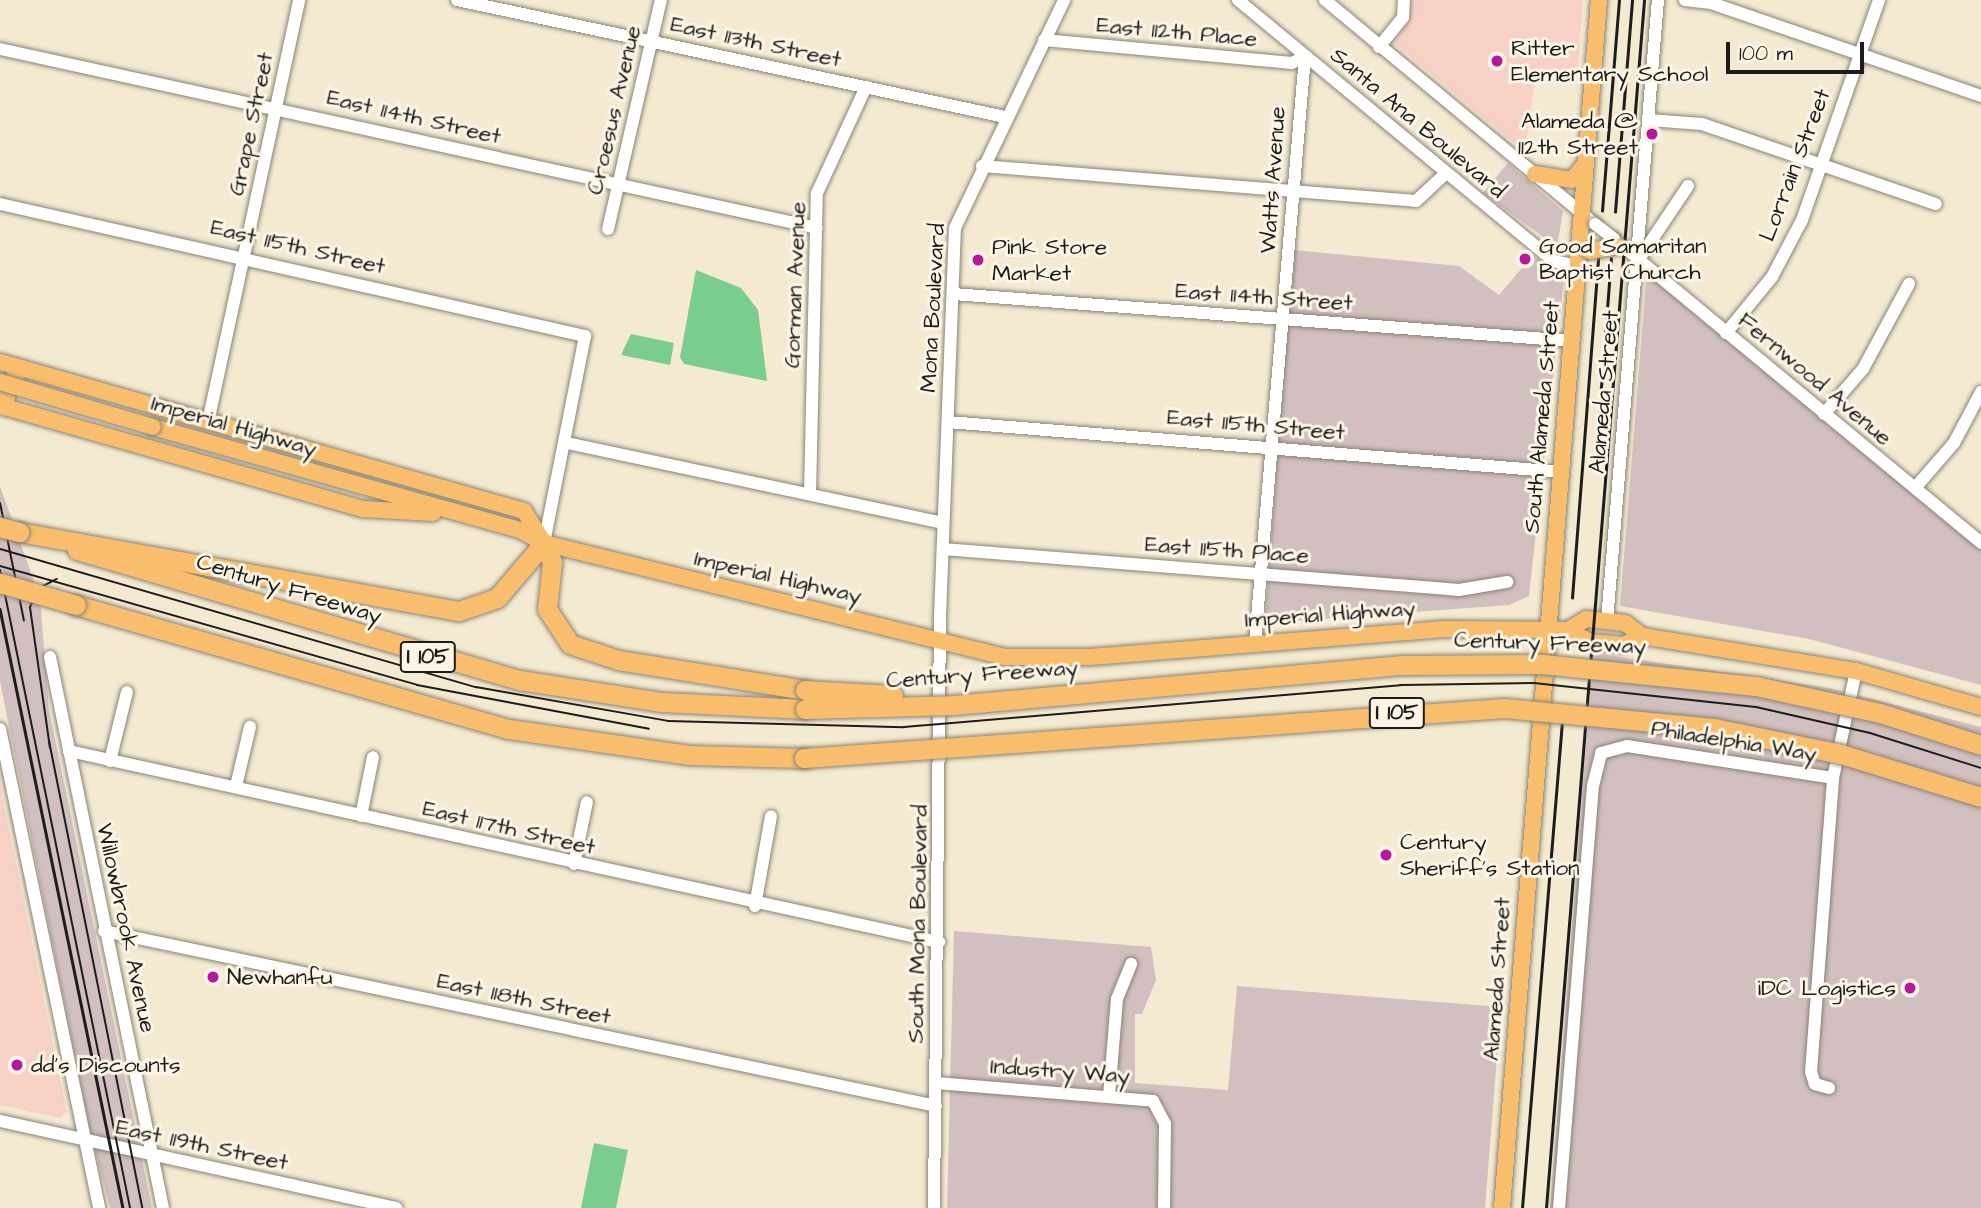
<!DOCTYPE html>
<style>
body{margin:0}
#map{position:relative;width:1981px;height:1208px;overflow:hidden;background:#f4ead1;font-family:"Architects Daughter",sans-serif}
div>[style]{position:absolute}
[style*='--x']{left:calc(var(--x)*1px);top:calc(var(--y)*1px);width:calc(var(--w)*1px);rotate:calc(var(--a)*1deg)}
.built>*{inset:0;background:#f7d1c6}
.industrial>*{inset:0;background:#d2bfbf}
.green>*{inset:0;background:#7bcd8f}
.roads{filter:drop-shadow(0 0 2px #888376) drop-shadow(0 0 2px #888376)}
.minor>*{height:12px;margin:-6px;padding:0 6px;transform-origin:6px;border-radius:6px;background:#fff}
.major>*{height:16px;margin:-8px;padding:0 8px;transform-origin:8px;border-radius:8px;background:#f9be6d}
.highway>*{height:19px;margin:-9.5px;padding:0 9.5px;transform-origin:9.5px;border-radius:9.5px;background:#f9be6d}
.tram>*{height:2px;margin:-1px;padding:0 1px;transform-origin:1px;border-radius:1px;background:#1c1c1c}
.rail>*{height:2.5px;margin:-1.25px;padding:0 1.25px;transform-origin:1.25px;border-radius:1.25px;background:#1c1c1c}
.bridges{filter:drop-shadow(0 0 2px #888376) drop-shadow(0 0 2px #888376)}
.minor-bridge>*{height:12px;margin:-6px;padding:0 6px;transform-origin:6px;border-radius:6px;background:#fff}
.major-bridge>*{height:16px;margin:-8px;padding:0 8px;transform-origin:8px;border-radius:8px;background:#f9be6d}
.highway-bridge>*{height:19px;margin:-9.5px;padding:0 9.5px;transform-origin:9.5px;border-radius:9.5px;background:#f9be6d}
.dots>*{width:19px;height:19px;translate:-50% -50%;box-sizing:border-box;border:4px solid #fcf5e5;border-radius:50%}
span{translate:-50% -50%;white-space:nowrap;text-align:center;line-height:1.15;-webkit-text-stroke:6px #fcf5e5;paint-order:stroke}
.shield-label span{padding:2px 5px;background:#fcf5e5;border:2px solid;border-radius:5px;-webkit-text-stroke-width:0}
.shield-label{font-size:21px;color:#1c1c1c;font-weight:700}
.street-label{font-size:23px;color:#1c1c1c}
.poi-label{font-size:23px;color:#1c1c1c}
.left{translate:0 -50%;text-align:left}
.right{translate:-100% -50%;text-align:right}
.scale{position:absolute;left:1726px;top:42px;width:138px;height:32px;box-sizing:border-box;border:4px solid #1c1c1c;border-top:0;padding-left:9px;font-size:21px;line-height:24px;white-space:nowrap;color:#1c1c1c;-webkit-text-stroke:5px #fcf5e5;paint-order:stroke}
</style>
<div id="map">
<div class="built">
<i style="clip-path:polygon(1411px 0,1583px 0,1577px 83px,1535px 80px,1525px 152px,1394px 43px,1410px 19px)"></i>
<i style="clip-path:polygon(0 785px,67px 1112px,59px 1118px,0 1105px)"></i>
</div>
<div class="industrial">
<i style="clip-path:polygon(1508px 163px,1563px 211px,1557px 247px,1483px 193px)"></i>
<i style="clip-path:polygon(1293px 250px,1459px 266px,1499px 295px,1533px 255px,1564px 278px,1529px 596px,1509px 605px,1265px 623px)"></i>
<i style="clip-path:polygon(1651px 278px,1981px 550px,1981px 685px,1809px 639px,1620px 606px,1646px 282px)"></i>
<i style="clip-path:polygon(0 486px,40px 598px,49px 710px,152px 1208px,110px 1208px,89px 1127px,0 681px)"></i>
<i style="clip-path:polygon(1593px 653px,1830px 688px,1981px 727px,1981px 1208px,1550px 1208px)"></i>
<i style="clip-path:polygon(954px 931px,1151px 947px,1156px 980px,1142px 1014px,1135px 1014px,1135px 1083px,1228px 1090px,1237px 986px,1501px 1007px,1485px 1208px,947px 1208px)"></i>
</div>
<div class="green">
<i style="clip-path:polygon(696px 270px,741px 288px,758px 310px,767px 381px,684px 364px,680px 357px)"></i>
<i style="clip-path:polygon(631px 334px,674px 343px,670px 365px,621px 355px)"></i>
<i style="clip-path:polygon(594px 1143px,628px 1150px,616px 1208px,581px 1208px)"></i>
</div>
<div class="roads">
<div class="minor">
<i style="--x:457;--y:0;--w:560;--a:12.05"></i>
<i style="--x:1238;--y:0;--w:409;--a:39.6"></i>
<i style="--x:1553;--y:261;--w:25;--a:11"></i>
<i style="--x:1325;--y:0;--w:351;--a:39.7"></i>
<i style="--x:1685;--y:0;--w:26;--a:7"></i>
<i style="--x:1711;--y:3;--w:286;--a:19"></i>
<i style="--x:1044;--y:40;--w:249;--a:5.3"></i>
<i style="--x:1292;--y:63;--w:15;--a:-28"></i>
<i style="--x:1379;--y:47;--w:38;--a:-51"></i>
<i style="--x:1403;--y:17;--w:17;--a:-87"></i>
<i style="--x:0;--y:49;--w:836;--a:12.36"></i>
<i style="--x:1649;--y:120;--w:53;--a:4.3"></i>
<i style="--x:1702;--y:124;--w:247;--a:18.9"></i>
<i style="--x:982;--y:166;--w:435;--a:4.6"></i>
<i style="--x:1416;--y:201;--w:41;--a:-43"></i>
<i style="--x:0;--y:204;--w:600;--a:12.72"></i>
<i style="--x:585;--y:336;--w:211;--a:101.2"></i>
<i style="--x:608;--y:229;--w:235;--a:-77"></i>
<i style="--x:1614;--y:239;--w:477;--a:39.6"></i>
<i style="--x:1639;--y:259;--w:88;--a:-56.1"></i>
<i style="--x:953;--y:294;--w:622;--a:4.34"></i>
<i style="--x:1726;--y:333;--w:72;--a:-50.6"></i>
<i style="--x:1772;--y:277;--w:64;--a:-62.2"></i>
<i style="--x:1802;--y:220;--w:233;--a:-70.7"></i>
<i style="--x:1824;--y:414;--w:60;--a:-49.1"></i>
<i style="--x:1863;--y:369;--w:97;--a:-61.6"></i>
<i style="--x:208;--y:422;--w:432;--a:-77.8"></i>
<i style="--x:948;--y:422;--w:615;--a:4.66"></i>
<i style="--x:567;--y:443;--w:384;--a:12"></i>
<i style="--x:1915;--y:488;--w:60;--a:-49.1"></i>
<i style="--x:1954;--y:443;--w:58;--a:-62.1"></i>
<i style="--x:810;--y:494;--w:301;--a:-88.7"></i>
<i style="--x:817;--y:193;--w:117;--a:-65.2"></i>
<i style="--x:943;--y:549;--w:518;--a:4.54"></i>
<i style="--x:1459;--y:590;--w:49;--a:-9.5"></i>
<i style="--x:1607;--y:621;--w:623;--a:-85.31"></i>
<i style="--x:1255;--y:642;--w:588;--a:-85.12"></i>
<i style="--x:50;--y:657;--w:562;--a:78.41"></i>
<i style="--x:0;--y:729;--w:489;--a:78.3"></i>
<i style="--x:69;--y:751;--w:891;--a:12.38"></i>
<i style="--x:110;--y:761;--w:71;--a:-76.2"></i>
<i style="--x:236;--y:786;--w:61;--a:-76.7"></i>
<i style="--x:361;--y:816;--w:60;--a:-78.5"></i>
<i style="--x:574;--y:864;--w:63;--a:-78.2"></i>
<i style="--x:755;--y:906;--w:91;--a:-79.9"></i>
<i style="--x:104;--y:931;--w:850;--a:11.88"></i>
<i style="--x:936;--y:1083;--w:218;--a:4.7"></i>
<i style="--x:1153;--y:1101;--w:26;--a:62"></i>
<i style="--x:1165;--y:1124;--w:84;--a:90.7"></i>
<i style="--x:1829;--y:1088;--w:15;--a:-164"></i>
<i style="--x:1815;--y:1084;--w:13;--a:-108"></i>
<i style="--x:1811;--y:1072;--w:295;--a:-85.7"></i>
<i style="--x:1833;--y:778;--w:109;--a:-77.9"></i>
<i style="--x:1109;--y:1096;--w:97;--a:-85.3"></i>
<i style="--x:1117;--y:999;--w:38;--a:-68"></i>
<i style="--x:0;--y:1121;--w:406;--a:12.4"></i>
<i style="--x:934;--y:1208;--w:591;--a:-89.42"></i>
<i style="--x:940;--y:617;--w:389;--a:-87.8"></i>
<i style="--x:955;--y:228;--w:253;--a:-64.4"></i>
<i style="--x:1559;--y:1208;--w:423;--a:-85.4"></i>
<i style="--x:1593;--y:786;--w:34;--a:-76"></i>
<i style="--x:1601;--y:753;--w:27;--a:-15"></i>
<i style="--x:1627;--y:746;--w:208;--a:8.8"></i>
</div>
<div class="major">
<i style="--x:1535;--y:174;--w:37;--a:9"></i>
<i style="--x:1572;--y:180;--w:21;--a:-51"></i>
<i style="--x:0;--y:362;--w:545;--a:15.87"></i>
<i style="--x:524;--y:511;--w:36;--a:58"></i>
<i style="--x:22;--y:368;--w:19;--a:129"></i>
<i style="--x:10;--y:383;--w:25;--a:102"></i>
<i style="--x:5;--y:407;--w:373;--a:15.9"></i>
<i style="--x:364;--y:509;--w:69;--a:3.3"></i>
<i style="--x:153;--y:427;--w:383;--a:15.7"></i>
<i style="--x:522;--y:531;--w:25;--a:29"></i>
<i style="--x:544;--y:543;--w:476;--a:13.9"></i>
<i style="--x:1006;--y:657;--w:84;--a:0"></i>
<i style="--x:1090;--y:657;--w:353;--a:-4.5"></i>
<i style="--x:1442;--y:629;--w:126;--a:0.5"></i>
<i style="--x:1568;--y:630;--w:21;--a:-31"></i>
<i style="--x:1586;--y:619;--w:39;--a:6"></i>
<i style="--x:1625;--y:623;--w:21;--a:37"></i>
<i style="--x:1642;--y:636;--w:217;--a:9.3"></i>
<i style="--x:1856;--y:671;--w:130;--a:16.1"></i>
<i style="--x:1568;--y:630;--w:26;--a:28"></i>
<i style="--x:1591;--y:642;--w:33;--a:5"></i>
<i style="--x:1624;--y:645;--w:20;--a:-27"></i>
<i style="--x:1502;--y:1208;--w:1212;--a:-85.41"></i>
</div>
<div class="highway">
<i style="--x:19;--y:532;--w:447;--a:10.2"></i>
<i style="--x:459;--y:611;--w:40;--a:-18.9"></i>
<i style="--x:497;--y:598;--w:72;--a:-49.5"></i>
<i style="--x:544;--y:543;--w:21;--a:67"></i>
<i style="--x:552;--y:562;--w:47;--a:96.1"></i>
<i style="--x:547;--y:609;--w:42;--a:56.7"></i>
<i style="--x:570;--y:644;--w:51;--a:18.4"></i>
<i style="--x:618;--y:660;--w:189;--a:9.1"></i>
<i style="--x:77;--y:550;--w:462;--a:16.4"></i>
<i style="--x:520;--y:680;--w:144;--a:8.8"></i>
<i style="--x:662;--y:702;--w:143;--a:2.8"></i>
<i style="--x:76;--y:605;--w:450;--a:16"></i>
<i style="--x:509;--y:729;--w:183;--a:8.2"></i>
<i style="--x:690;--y:755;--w:114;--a:1.5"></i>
</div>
</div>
<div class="tram">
<i style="--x:0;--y:503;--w:120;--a:78.5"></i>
<i style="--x:0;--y:549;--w:496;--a:16.2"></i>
<i style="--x:476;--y:687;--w:195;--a:10"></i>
<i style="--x:668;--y:721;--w:236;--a:1.5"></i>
<i style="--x:904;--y:727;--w:498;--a:-4.8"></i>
<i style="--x:1400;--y:685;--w:134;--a:-0.9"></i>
<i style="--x:1534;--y:683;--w:223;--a:6.2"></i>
<i style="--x:1756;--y:707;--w:117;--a:12.8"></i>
<i style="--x:1870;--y:733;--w:116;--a:17.5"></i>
<i style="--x:0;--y:566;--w:434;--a:15.9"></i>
<i style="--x:417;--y:685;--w:236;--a:10.7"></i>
<i style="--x:0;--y:570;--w:651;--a:78.48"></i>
<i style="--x:49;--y:741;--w:476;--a:78.7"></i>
<i style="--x:50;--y:748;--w:142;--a:-98.1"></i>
<i style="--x:30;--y:607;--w:21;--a:-65"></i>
<i style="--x:39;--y:588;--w:20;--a:-27"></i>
</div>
<div class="rail">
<i style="--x:1602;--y:211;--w:212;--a:-85.4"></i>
<i style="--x:1615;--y:212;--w:213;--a:-85.4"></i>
<i style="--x:1595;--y:465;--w:207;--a:-85.6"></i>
<i style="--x:1572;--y:598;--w:341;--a:-85.6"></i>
<i style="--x:0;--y:609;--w:611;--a:78.4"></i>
<i style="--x:1522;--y:1208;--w:485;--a:-85.3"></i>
<i style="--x:1546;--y:1208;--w:1212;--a:-85.36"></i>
</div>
<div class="bridges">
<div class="minor-bridge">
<i style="--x:1595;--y:224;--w:24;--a:38"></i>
</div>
<div class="major-bridge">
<i style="--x:1590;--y:251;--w:27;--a:-10"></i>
<i style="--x:0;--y:382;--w:159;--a:16.4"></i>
</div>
<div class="highway-bridge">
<i style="--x:0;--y:527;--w:20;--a:15"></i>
<i style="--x:0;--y:583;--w:79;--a:16.1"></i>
<i style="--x:805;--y:690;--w:88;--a:3.3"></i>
<i style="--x:805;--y:709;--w:148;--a:-1.5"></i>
<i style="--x:953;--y:705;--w:451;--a:-5.1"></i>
<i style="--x:1402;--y:665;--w:140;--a:-0.4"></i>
<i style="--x:1542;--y:664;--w:215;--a:5.9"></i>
<i style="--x:1756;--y:686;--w:127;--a:12.3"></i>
<i style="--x:1880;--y:713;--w:106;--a:17.6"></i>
<i style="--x:804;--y:758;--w:702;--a:-4.09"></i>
<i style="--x:1504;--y:708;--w:211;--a:5.4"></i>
<i style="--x:1714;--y:728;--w:130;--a:11.6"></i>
<i style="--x:1841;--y:754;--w:146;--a:17.1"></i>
</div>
</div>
<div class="dots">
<i style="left:1497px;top:61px;background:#b5179e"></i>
<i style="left:1652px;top:134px;background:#b5179e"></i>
<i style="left:1525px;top:259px;background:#b5179e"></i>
<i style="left:978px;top:260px;background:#b5179e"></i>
<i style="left:1386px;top:855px;background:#b5179e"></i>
<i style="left:213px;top:977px;background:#b5179e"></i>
<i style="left:1910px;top:988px;background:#b5179e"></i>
<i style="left:17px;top:1065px;background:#b5179e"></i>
</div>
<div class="shield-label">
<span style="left:428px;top:657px">I 105</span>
<span style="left:1397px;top:713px">I 105</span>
</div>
<div class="street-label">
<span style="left:1177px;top:32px;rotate:5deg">East 112th Place</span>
<span style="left:756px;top:42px;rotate:12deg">East 113th Street</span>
<span style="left:614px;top:110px;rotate:-77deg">Croesus Avenue</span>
<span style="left:414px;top:117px;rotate:13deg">East 114th Street</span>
<span style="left:1418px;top:123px;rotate:40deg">Santa Ana Boulevard</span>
<span style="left:251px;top:124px;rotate:-78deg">Grape Street</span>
<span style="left:1795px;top:165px;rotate:-69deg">Lorrain Street</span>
<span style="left:1273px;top:180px;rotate:-86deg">Watts Avenue</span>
<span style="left:298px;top:247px;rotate:13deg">East 115th Street</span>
<span style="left:795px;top:285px;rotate:-88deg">Gorman Avenue</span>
<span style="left:1264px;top:297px;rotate:4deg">East 114th Street</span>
<span style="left:933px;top:308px;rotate:-87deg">Mona Boulevard</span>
<span style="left:1815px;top:379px;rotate:40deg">Fernwood Avenue</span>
<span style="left:1604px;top:392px;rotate:-85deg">Alameda Street</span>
<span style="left:1542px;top:417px;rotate:-85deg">South Alameda Street</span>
<span style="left:1256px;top:425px;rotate:5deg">East 115th Street</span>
<span style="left:234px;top:426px;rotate:16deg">Imperial Highway</span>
<span style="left:1227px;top:550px;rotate:4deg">East 115th Place</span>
<span style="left:778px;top:577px;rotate:13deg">Imperial Highway</span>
<span style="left:289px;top:589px;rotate:17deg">Century Freeway</span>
<span style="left:1330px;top:614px;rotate:-4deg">Imperial Highway</span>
<span style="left:1550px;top:643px;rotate:2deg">Century Freeway</span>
<span style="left:982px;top:674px;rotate:-4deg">Century Freeway</span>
<span style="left:1734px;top:741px;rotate:9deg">Philadelphia Way</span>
<span style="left:509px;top:828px;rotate:13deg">East 117th Street</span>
<span style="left:918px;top:924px;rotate:-89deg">South Mona Boulevard</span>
<span style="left:126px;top:928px;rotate:78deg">Willowbrook Avenue</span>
<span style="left:1497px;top:979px;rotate:-86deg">Alameda Street</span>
<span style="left:524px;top:999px;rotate:12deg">East 118th Street</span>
<span style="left:1060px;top:1071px;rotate:4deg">Industry Way</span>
<span style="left:202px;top:1145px;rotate:12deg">East 119th Street</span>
</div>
<div class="poi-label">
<span class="left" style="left:1511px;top:61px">Ritter<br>Elementary School</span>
<span class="right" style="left:1638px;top:134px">Alameda @<br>112th Street</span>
<span class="left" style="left:1539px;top:259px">Good Samaritan<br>Baptist Church</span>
<span class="left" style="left:992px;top:260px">Pink Store<br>Market</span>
<span class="left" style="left:1400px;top:855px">Century<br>Sheriff's Station</span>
<span class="left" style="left:227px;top:977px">Newhanfu</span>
<span class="right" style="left:1896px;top:988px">iDC Logistics</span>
<span class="left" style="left:31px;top:1065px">dd's Discounts</span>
</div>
<div class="scale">100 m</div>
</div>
